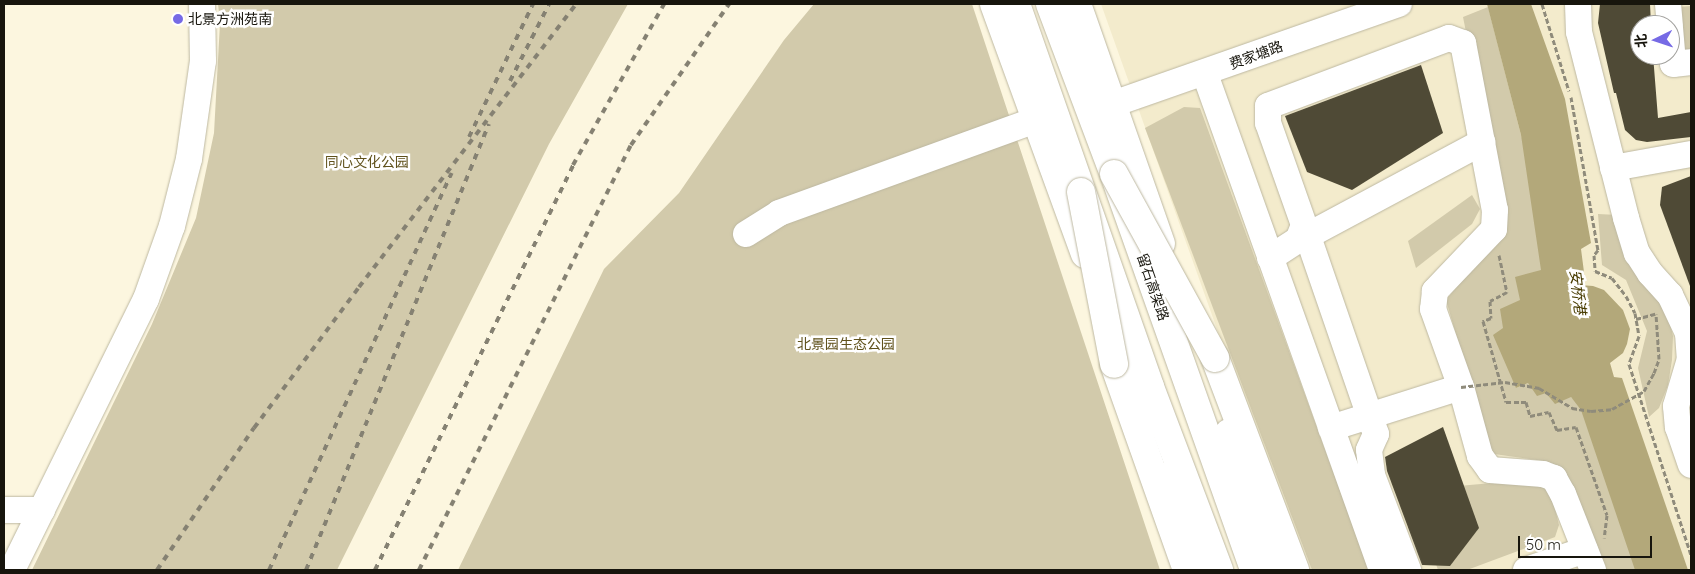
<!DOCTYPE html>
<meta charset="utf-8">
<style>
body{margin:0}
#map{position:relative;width:1695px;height:574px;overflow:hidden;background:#fcf6df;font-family:Quicksand,"Noto Sans SC",sans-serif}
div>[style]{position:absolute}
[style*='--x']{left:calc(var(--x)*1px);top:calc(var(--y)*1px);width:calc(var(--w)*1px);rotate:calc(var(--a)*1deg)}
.built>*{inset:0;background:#f3ebcc}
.green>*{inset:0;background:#d2caab}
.water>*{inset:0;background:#b3a87a}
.building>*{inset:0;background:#4f4a36}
.path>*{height:3px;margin-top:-1.5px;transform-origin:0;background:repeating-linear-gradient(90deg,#8f8b7b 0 5px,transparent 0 7.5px)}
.roads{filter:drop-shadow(0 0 1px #bdb8a1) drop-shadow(0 0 1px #bdb8a1)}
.minor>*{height:26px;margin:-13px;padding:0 13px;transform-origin:13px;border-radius:13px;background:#fff}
.major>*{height:28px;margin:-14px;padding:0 14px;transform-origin:14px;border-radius:14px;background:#fff}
.highway>*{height:28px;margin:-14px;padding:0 14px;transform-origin:14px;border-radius:14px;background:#fff}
.rail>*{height:4px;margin-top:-2px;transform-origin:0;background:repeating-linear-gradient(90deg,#858172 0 6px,transparent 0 12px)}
.path-bridge>*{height:3px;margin-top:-1.5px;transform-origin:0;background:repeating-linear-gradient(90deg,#8f8b7b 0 5px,transparent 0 7.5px)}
.bridges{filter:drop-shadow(0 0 1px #bdb8a1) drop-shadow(0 0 1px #bdb8a1)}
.highway-bridge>*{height:28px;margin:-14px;padding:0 14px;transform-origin:14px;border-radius:14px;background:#fff}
.dots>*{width:14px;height:14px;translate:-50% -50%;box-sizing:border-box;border:2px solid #fff;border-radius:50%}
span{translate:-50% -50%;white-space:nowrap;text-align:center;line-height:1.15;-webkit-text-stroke:5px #fff;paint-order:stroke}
.poi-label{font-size:14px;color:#17150d}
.left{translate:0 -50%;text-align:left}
.street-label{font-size:14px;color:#17150d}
.park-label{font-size:14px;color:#60521c}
.water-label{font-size:15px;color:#483b00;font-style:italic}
.frame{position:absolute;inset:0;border:5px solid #17150d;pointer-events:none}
.north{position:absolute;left:1630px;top:15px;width:50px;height:50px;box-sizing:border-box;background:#fff;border:1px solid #a2a19e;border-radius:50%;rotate:266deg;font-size:14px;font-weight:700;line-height:20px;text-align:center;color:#17150d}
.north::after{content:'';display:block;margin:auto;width:18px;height:22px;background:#766ae5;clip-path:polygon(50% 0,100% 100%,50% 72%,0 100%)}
.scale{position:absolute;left:1518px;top:536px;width:134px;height:22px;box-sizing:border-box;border:2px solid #17150d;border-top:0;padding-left:6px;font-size:15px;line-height:18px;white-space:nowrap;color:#17150d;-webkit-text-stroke:4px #fff;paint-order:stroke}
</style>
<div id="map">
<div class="built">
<i style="clip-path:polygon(evenodd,1101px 4px,1691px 4px,1691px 570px,1303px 570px,1101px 4px,1640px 25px,1670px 25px,1670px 55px,1640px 55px,1640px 25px)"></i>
</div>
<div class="green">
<i style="clip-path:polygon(218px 4px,628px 4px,549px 144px,337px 570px,32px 570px,152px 324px,196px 218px,214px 133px,220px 23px)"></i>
<i style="clip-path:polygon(814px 4px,972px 4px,1160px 570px,458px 570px,604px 269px,679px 193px,784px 40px)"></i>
<i style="clip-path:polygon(1691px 6px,1691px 55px,1683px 55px,1678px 7px)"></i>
<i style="clip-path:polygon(1488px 7px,1521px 135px,1563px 267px,1520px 300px,1516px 388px,1528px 383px,1571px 397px,1582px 407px,1639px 570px,1604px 570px,1565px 471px,1544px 461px,1494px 454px,1486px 438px,1446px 300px,1505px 227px,1463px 17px)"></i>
<i style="clip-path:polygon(1184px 107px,1200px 108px,1369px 570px,1312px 570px,1145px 128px)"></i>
<i style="clip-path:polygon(1472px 195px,1480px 209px,1472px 224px,1416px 268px,1408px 241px)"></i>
<i style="clip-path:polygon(1598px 214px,1618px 215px,1664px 298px,1673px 336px,1672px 360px,1668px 385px,1659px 408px,1649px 417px,1638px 368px,1647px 331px,1626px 280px,1602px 265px)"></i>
<i style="clip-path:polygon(1538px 479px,1550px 488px,1559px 525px,1555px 537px,1467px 570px,1438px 570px,1414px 498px,1447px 487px)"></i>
</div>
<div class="water">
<i style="clip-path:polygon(1487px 4px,1531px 4px,1565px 99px,1591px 243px,1581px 249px,1584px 272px,1578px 273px,1580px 285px,1593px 286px,1604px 290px,1623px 310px,1630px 329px,1627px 344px,1623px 353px,1610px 363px,1614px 377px,1622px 378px,1688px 570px,1635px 570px,1581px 410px,1571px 397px,1555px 404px,1546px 393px,1537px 396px,1528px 383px,1516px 388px,1493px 335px,1503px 328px,1500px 309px,1520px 300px,1515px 277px,1541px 270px,1521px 135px)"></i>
</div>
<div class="building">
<i style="clip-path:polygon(1600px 4px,1650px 4px,1651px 25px,1640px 25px,1640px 55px,1653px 55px,1658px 118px,1691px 112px,1691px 137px,1647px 142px,1636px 140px,1625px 130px,1616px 93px,1614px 93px,1598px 23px)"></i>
<i style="clip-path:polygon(1421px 65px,1443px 133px,1352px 190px,1307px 172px,1285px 116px)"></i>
<i style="clip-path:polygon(1691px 176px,1691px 286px,1690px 286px,1660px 205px,1662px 187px)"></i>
<i style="clip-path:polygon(1443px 427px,1479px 528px,1450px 566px,1422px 565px,1387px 471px,1385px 457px)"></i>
</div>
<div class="path">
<i style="--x:1542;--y:4;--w:91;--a:72.8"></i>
<i style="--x:1571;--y:97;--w:155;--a:80"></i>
<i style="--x:1598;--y:250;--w:6;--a:129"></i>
<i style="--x:1594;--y:255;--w:16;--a:86"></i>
<i style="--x:1595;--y:271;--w:18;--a:22"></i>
<i style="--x:1612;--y:278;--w:23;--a:52"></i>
<i style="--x:1626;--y:296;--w:19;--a:62"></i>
<i style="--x:1635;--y:313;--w:23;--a:80"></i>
<i style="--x:1639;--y:336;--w:30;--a:110"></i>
<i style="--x:1629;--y:364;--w:201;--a:72"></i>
<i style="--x:1499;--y:255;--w:38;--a:78"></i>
<i style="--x:1507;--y:292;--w:19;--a:152"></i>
<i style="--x:1490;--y:301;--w:17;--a:87"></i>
<i style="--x:1491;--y:318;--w:9;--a:159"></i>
<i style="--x:1483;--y:321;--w:84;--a:74.1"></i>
<i style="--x:1506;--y:402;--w:20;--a:0"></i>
<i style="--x:1526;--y:402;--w:15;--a:74"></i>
<i style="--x:1530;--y:416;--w:19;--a:-12"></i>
<i style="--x:1549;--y:412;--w:20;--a:66"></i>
<i style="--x:1557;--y:430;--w:19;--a:-9"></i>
<i style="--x:1576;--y:427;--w:93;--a:70.6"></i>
<i style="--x:1607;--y:515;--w:23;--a:97"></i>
<i style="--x:1636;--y:319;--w:20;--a:-15"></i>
</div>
<div class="roads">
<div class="minor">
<i style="--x:1578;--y:4;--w:28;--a:88"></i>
<i style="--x:1579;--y:32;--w:192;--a:75.8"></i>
<i style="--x:1626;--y:218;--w:37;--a:73"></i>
<i style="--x:1637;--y:253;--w:24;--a:57"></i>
<i style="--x:1650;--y:273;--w:30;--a:48"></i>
<i style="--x:1670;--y:295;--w:42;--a:64.7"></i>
<i style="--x:1688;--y:333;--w:26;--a:86"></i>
<i style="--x:1690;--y:359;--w:49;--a:106.6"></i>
<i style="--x:1676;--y:406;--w:21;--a:85"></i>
<i style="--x:1678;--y:427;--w:40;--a:71.1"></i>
<i style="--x:1668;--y:4;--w:21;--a:85"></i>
<i style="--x:1670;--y:28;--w:36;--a:85"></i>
<i style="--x:1673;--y:64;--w:18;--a:-6"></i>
<i style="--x:1205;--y:74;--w:527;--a:70.36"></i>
<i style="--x:1113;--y:104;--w:303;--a:-19.3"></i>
<i style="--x:1613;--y:168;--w:79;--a:-10.2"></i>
<i style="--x:1304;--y:225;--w:221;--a:71"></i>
<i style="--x:1376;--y:434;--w:17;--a:114"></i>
<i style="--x:1369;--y:450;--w:25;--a:83"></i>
<i style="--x:1372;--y:475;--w:102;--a:69.2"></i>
<i style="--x:746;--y:234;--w:39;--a:-32"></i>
<i style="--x:779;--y:213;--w:273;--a:-19.9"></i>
<i style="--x:1307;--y:236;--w:199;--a:-28.2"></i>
<i style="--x:1270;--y:258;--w:33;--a:-33"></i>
<i style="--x:1298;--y:240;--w:16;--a:-68"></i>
<i style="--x:1304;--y:225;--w:108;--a:-109.4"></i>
<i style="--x:1268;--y:123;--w:17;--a:-90"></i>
<i style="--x:1268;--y:106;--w:193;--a:-20.6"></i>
<i style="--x:1449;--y:38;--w:15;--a:20"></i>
<i style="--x:1463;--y:43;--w:170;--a:79.2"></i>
<i style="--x:1495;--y:210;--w:19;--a:93"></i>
<i style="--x:1494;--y:229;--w:86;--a:133.6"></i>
<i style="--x:1435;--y:291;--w:18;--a:96"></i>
<i style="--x:1433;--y:309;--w:83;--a:70.3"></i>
<i style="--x:1461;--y:387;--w:72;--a:74.6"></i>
<i style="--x:1480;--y:456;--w:17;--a:54"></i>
<i style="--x:1490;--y:470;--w:53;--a:4.3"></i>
<i style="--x:1543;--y:474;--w:12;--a:20"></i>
<i style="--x:1554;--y:478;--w:18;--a:61"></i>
<i style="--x:1563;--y:494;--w:82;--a:68.5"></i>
<i style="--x:1331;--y:428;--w:136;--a:-17.5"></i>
<i style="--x:4;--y:510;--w:38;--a:0"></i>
<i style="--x:12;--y:570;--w:302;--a:-63.7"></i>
<i style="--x:146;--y:299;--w:77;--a:-70.4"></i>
<i style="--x:172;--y:226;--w:69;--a:-75.8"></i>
<i style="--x:189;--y:159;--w:99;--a:-81.9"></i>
<i style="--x:203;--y:61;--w:57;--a:-91"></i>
<i style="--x:1526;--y:570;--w:62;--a:-18.7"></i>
</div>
<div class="major">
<i style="--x:994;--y:4;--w:266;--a:70"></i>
<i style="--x:1077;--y:4;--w:254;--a:70.7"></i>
<i style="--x:1229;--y:433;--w:146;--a:69.9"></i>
<i style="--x:1168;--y:477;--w:99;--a:69.4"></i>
</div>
<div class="highway">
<i style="--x:1016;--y:4;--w:406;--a:70.7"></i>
<i style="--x:1150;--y:387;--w:196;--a:69.3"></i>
<i style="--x:1050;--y:4;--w:182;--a:69.4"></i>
<i style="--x:1114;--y:174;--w:420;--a:70.5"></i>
<i style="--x:1215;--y:358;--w:227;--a:69.3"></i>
<i style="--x:1114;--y:364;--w:219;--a:70.5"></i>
</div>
</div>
<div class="rail">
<i style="--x:510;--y:81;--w:86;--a:-63.1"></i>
<i style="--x:469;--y:137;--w:148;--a:-64.3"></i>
<i style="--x:157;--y:570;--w:172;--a:-55.7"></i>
<i style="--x:254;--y:428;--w:176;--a:-53.3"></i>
<i style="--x:359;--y:287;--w:357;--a:-52.5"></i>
<i style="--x:269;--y:570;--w:437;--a:-65.3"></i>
<i style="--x:306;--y:570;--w:482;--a:-67.7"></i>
<i style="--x:375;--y:570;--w:451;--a:-63.9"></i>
<i style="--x:573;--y:165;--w:185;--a:-60.5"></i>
<i style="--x:419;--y:570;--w:475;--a:-63.5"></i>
<i style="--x:631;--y:145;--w:172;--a:-55.2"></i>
</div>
<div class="path-bridge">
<i style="--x:1461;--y:387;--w:44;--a:-6.5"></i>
<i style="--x:1505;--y:382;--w:35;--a:10"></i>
<i style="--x:1539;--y:388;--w:39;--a:31"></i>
<i style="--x:1572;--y:408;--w:19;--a:9"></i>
<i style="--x:1591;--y:411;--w:21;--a:-5"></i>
<i style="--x:1612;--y:409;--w:37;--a:-29"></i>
<i style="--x:1644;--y:391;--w:21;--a:-61"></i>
<i style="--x:1654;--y:373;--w:15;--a:-70"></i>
<i style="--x:1659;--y:359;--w:45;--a:-93.8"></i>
</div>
<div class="bridges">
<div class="highway-bridge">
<i style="--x:1114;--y:174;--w:210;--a:61.2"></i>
<i style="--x:1081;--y:192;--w:175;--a:79.1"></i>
</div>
</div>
<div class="dots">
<i style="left:178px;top:19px;background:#766ae5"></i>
</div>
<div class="poi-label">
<span class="left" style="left:188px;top:19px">北景方洲苑南</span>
</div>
<div class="street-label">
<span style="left:1256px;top:55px;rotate:-20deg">费家塘路</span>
<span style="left:1153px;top:287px;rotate:71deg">留石高架路</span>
</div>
<div class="park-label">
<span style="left:367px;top:162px">同心文化公园</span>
<span style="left:846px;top:344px">北景园生态公园</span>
</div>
<div class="water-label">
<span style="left:1578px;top:292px;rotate:83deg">安桥港</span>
</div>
<div class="frame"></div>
<div class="north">北</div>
<div class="scale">50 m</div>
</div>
